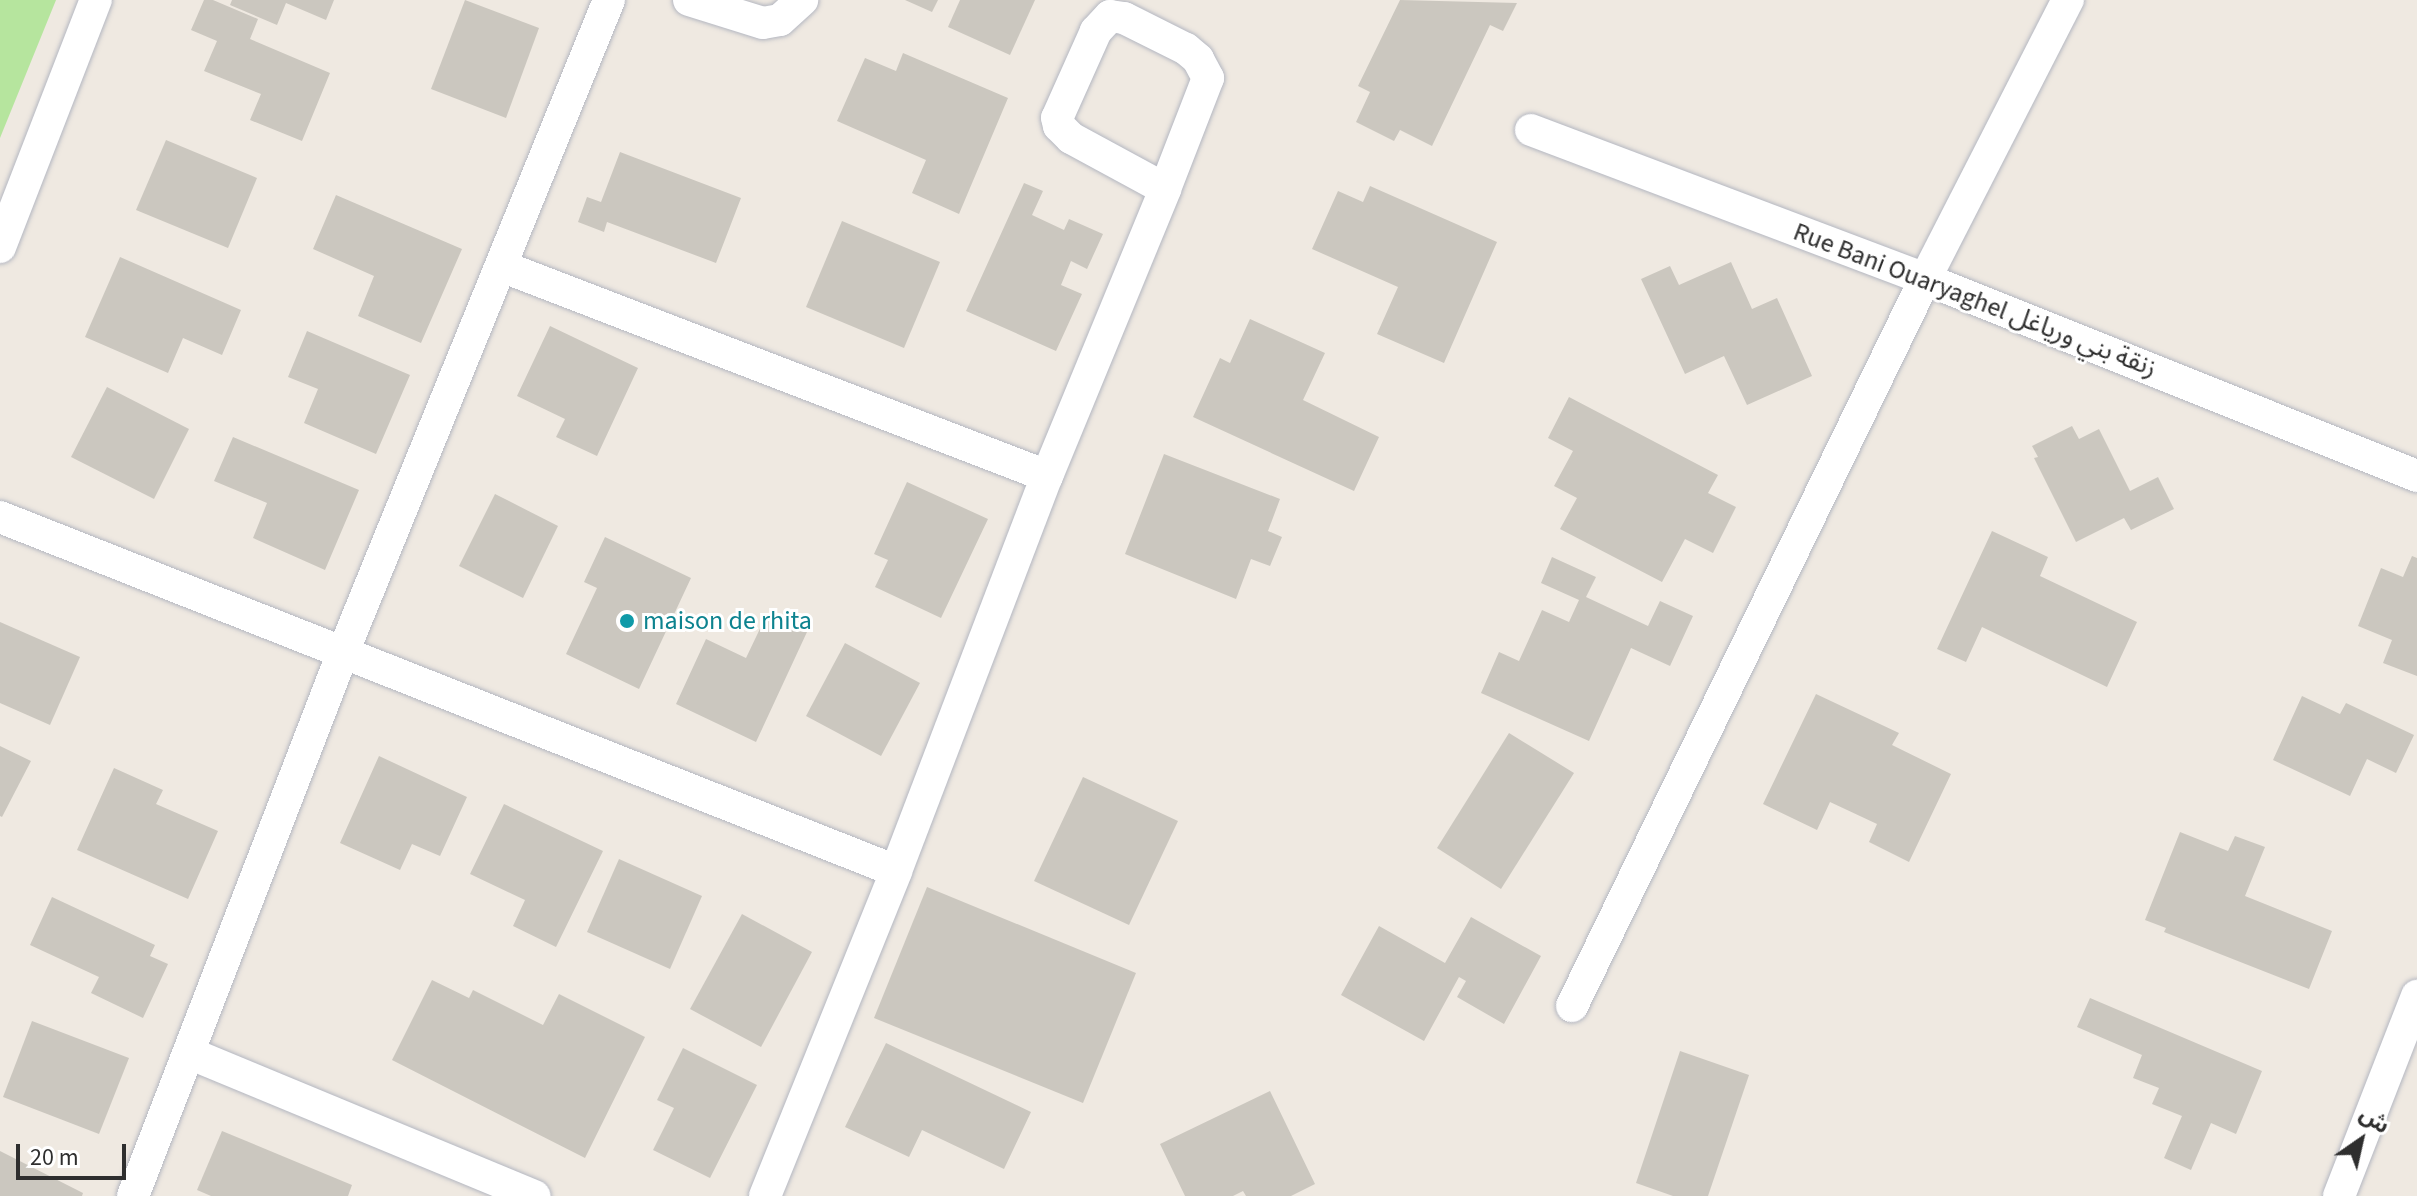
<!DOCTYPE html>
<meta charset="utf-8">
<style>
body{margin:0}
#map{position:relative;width:2417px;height:1196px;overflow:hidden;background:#efe9e1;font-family:"Source Sans 3","Noto Sans Arabic",sans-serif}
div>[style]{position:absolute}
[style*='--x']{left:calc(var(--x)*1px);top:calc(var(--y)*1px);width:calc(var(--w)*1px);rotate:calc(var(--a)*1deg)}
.green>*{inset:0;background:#b6e59e}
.building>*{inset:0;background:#cbc7bf}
.roads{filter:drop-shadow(0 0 2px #b4b7c1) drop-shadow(0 0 2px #b4b7c1)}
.minor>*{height:32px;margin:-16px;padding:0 16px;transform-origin:16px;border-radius:16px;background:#fff}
.dots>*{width:22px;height:22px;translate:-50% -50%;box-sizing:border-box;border:4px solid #fff;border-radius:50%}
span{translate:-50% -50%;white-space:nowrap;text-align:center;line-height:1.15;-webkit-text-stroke:6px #fff;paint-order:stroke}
.street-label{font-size:26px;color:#2e2e2e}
.culture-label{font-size:26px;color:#0d838f}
.left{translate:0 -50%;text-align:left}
.north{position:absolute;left:2321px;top:1100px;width:80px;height:80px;-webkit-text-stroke:6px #fff;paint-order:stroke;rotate:34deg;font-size:22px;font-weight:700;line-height:32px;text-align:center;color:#2e2e2e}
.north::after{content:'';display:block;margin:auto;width:28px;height:36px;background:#2e2e2e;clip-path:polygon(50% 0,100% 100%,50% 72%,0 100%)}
.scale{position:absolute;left:16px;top:1144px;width:110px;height:36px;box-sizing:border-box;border:4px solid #2e2e2e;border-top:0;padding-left:10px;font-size:24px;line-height:28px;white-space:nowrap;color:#2e2e2e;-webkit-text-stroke:6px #fff;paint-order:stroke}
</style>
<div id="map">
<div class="green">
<i style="clip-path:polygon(0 0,56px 0,0 138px)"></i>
</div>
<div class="building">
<i style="clip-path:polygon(204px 0,213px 0,258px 19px,250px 39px,330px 73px,302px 141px,250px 120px,261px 94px,204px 71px,217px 41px,191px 30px)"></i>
<i style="clip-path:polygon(232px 0,334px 0,326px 20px,286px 3px,277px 25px,230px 5px)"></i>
<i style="clip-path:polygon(465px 0,539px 28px,506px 118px,431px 89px)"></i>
<i style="clip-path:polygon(905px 0,938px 0,932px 12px)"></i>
<i style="clip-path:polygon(960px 0,1035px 0,1010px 55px,948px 27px)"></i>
<i style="clip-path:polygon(1400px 0,1517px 3px,1503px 31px,1490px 25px,1432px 146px,1400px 130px,1394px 141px,1356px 122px,1370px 92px,1358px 86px)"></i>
<i style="clip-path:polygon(903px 53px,1008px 98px,959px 214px,912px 193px,926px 160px,837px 121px,865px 58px,896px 71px)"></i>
<i style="clip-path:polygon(166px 140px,257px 178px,228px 248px,136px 210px)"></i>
<i style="clip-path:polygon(620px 152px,741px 198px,716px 263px,607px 222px,604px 232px,578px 222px,587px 197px,601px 202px)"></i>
<i style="clip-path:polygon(1024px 183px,1043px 191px,1032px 215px,1064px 230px,1069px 219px,1103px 234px,1087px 269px,1071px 261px,1061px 285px,1082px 294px,1056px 351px,966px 311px)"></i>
<i style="clip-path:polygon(1370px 186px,1497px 242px,1444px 363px,1377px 334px,1398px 287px,1312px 249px,1338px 191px,1363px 202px)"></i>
<i style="clip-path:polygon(336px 195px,462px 249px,421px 343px,358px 316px,374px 276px,313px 249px)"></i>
<i style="clip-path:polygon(842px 221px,940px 262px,904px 348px,806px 307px)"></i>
<i style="clip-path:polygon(120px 257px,241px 310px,222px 355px,183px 338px,168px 373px,85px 337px)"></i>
<i style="clip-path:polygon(1731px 262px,1752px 309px,1777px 298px,1812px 376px,1747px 405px,1724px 356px,1685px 374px,1641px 279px,1670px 266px,1679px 285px)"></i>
<i style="clip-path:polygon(1250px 319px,1325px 353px,1303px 400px,1379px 437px,1354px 491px,1193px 417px,1220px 358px,1230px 363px)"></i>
<i style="clip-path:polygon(550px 326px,638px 368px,597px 456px,556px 437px,565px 419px,517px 396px)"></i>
<i style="clip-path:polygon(307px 331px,410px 375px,376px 454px,304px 423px,318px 389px,288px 377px)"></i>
<i style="clip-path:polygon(107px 387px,189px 429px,154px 499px,71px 457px)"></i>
<i style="clip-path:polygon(1569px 397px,1718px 475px,1708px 493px,1736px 507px,1713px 553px,1685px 539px,1662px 582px,1560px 529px,1577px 498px,1554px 486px,1573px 451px,1548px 438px)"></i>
<i style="clip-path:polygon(2072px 426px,2079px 439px,2099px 429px,2130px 491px,2158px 477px,2174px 509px,2131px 530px,2124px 518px,2076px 542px,2034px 458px,2038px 457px,2032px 446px)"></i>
<i style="clip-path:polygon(233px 437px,359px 490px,325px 570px,253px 538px,267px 503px,214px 481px)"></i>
<i style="clip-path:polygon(1164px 454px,1280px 499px,1268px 531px,1282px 537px,1270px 566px,1251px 559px,1236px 599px,1125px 554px)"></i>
<i style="clip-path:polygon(907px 482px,988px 519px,941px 618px,875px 587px,888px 560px,874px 554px)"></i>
<i style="clip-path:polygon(495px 494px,558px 526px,523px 598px,459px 566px)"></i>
<i style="clip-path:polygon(1992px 531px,2048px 557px,2040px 576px,2137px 622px,2107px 687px,1982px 627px,1966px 662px,1937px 649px)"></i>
<i style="clip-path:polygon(605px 537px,691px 578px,639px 689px,566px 654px,597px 588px,584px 582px)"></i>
<i style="clip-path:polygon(2412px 556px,2417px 558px,2417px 676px,2383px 663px,2392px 640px,2358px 626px,2381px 568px,2403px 577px)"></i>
<i style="clip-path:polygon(1552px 557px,1596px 577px,1586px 597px,1648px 626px,1660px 601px,1693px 616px,1670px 666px,1631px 648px,1589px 741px,1481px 693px,1499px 652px,1519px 661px,1542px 610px,1569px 622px,1579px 600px,1541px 583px)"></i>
<i style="clip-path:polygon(767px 614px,807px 632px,756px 742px,676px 704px,706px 639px,746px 658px)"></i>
<i style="clip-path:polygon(0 622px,80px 657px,50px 725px,0 703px)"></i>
<i style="clip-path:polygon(845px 643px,920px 683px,881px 756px,806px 716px)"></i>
<i style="clip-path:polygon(1816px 694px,1899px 733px,1892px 745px,1951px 774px,1909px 862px,1869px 842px,1877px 824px,1830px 802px,1817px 830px,1763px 804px)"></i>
<i style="clip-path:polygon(2302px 696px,2340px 714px,2346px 703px,2414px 735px,2396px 773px,2367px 759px,2350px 796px,2273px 760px)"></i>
<i style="clip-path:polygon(1509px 733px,1574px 773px,1501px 889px,1437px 848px)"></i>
<i style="clip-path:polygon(0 746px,31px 761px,2px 817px,0 816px)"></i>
<i style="clip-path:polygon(379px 756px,467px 797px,440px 856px,412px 844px,400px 870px,340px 843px)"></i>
<i style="clip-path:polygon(114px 768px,163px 790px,156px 804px,218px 831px,188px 899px,77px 850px)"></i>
<i style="clip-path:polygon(1083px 777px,1178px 821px,1129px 925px,1034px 881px)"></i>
<i style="clip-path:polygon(504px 804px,603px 851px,556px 947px,513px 926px,525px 900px,470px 874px)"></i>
<i style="clip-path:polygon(2180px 832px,2228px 851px,2235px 836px,2265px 847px,2245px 896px,2332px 931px,2309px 989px,2164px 932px,2166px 928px,2145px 920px)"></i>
<i style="clip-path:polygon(619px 859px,702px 896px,670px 969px,587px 932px)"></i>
<i style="clip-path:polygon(927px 887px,1136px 973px,1083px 1103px,874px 1018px)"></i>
<i style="clip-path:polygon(52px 897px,155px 945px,150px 956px,168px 964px,143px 1018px,91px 993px,99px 977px,30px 945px)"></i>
<i style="clip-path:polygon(742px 914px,812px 952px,761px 1047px,690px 1009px)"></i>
<i style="clip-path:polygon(1471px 917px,1541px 956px,1504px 1024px,1457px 997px,1466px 981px,1459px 977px,1424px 1041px,1341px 995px,1379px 926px,1445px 963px)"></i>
<i style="clip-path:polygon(432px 980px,469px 998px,473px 990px,543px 1025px,559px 994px,645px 1037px,585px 1158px,392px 1060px)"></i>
<i style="clip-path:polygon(2090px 998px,2262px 1071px,2236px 1134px,2211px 1123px,2191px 1170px,2164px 1158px,2182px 1116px,2152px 1104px,2159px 1088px,2133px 1078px,2142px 1055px,2077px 1027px)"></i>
<i style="clip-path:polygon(32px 1021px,129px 1058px,99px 1134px,3px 1097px)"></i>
<i style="clip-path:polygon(886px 1043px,1031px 1112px,1004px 1169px,922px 1130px,909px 1157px,845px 1127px)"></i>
<i style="clip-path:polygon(683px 1048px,757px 1085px,710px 1178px,653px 1150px,674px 1108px,657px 1100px)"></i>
<i style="clip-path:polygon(1680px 1051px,1749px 1075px,1708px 1196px,1673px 1196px,1636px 1183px)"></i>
<i style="clip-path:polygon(1270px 1091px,1315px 1184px,1291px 1196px,1246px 1196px,1243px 1191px,1233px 1196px,1185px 1196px,1160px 1144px)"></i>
<i style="clip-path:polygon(222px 1131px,352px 1185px,348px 1196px,211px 1196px,197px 1190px)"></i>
<i style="clip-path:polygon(0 1151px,83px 1193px,82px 1196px,0 1196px)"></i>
</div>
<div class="roads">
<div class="minor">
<i style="--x:689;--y:0;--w:77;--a:17.3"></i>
<i style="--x:763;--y:23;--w:17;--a:-10"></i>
<i style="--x:780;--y:20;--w:30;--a:-42"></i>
<i style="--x:1531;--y:130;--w:421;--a:20.7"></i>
<i style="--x:1925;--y:279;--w:530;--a:21.82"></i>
<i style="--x:0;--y:247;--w:265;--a:-68.8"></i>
<i style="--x:501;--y:266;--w:585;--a:21.04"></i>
<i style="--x:0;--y:517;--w:963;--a:21.56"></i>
<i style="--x:1572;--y:1006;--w:808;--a:-64.1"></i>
<i style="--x:1925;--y:279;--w:314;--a:-62.9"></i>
<i style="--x:189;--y:1053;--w:374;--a:22.5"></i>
<i style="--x:133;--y:1196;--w:580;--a:-68.88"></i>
<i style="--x:342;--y:655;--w:707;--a:-67.82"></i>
<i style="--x:765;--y:1196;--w:350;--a:-68"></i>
<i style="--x:896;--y:871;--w:423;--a:-69.1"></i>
<i style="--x:1047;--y:476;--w:310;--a:-67.6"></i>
<i style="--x:1165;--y:189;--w:119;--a:-68.8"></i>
<i style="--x:1208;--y:78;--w:21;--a:-118"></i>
<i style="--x:1198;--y:59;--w:16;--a:-140"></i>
<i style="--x:1186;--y:49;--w:69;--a:-153.4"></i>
<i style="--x:1124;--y:18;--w:14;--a:-172"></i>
<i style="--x:1110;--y:16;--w:21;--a:133"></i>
<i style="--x:1096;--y:31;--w:95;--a:114.1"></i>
<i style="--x:1057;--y:118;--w:8;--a:76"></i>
<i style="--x:1059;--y:126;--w:17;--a:45"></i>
<i style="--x:1071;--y:138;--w:107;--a:28.5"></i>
<i style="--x:2339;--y:1196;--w:215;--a:-68.7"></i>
</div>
</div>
<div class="dots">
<i style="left:627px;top:621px;background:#0f9aa8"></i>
</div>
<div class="street-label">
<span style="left:1975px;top:300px;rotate:21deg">Rue Bani Ouaryaghel زنقة بني ورياغل</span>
</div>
<div class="culture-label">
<span class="left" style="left:643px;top:621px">maison de rhita</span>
</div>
<div class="north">ش</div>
<div class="scale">20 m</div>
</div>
